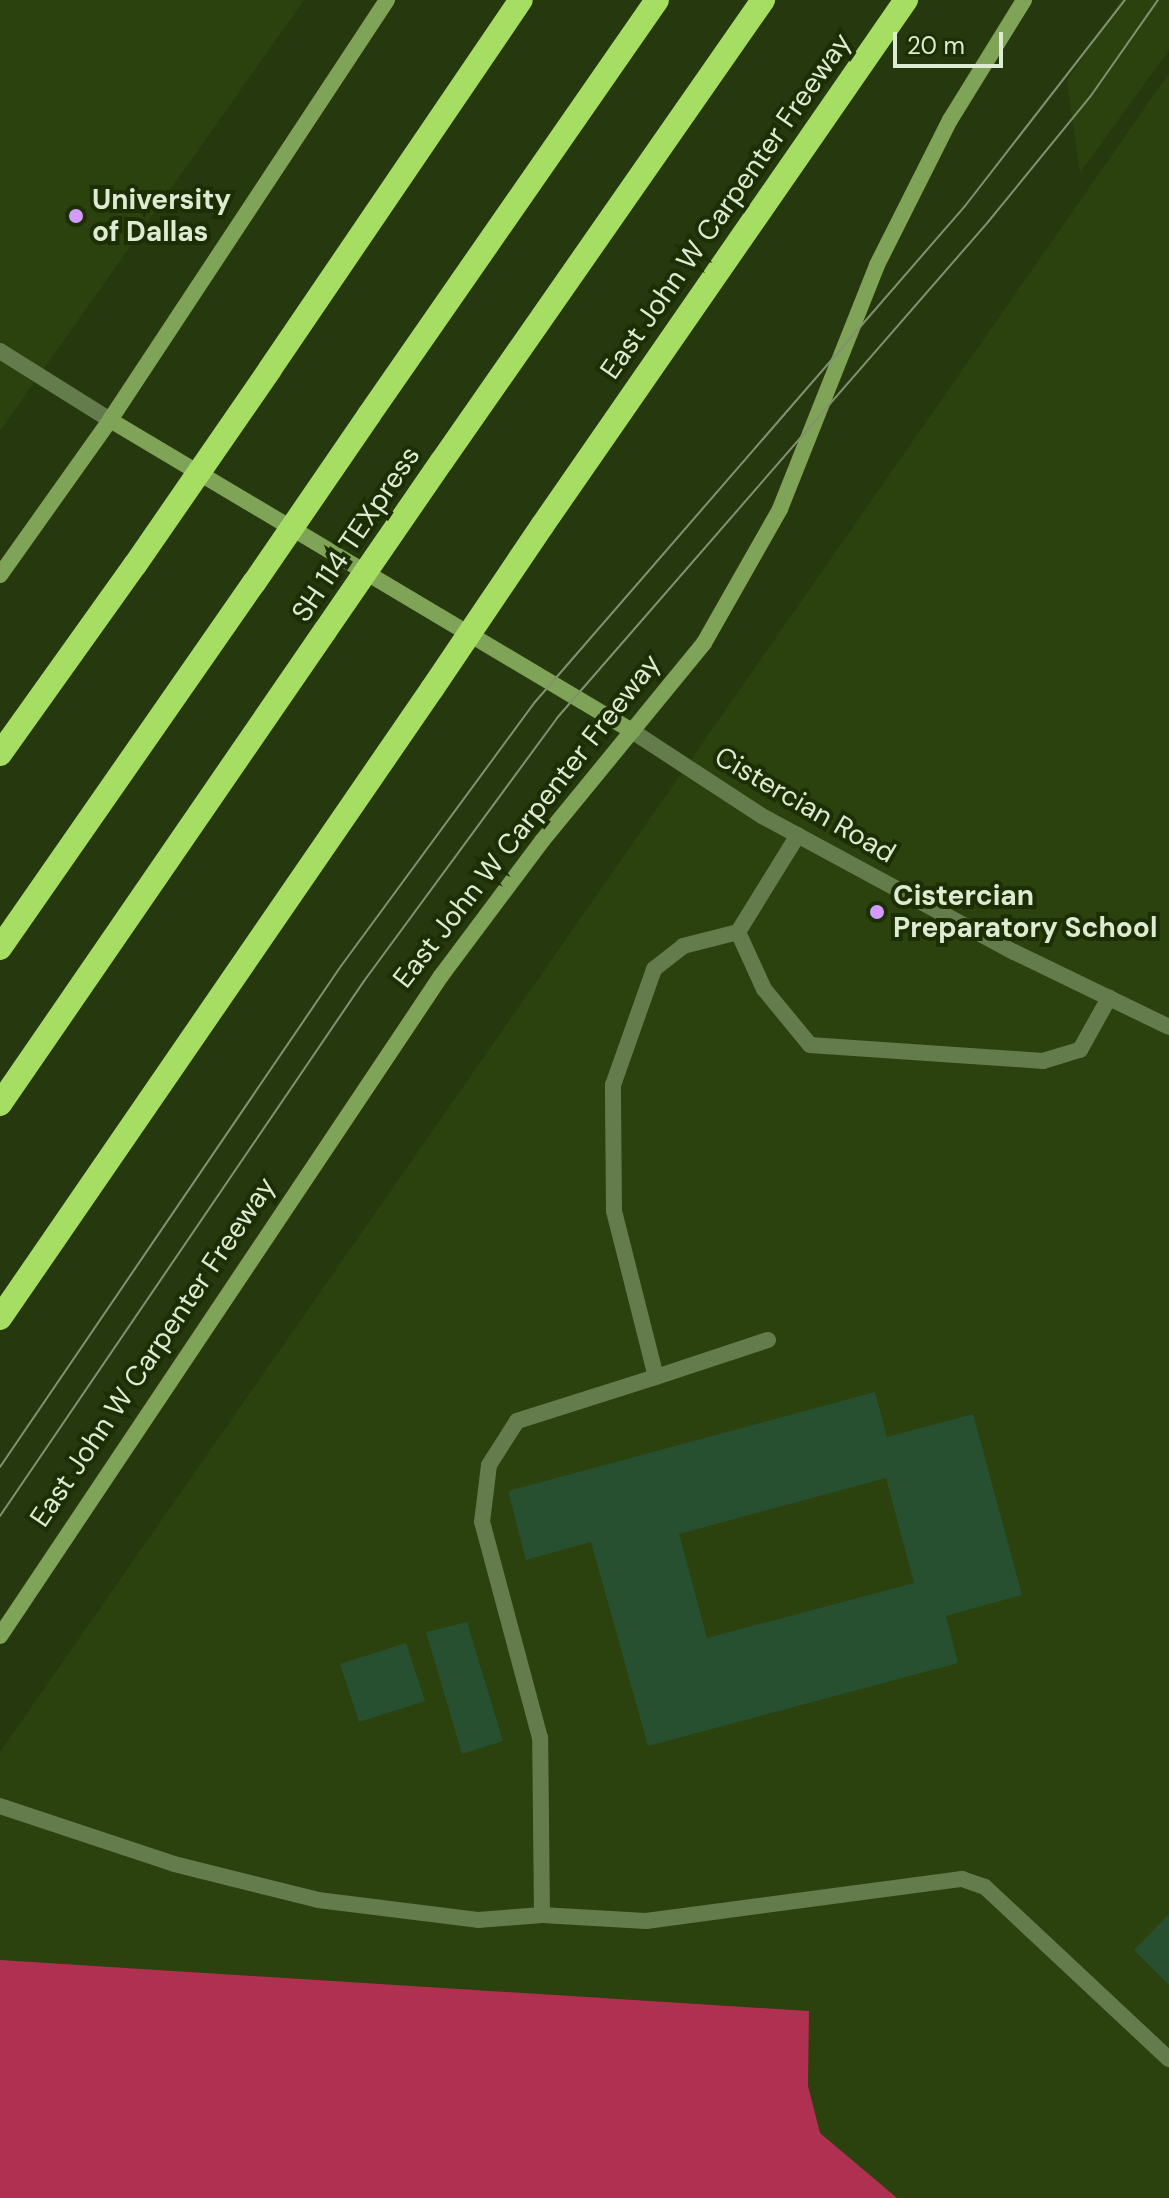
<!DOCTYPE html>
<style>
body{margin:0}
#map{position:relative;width:1169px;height:2198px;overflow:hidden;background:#26390e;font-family:"DM Sans",sans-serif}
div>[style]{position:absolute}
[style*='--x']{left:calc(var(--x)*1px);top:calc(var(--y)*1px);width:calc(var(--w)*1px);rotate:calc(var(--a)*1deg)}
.built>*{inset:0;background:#2b410e}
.forest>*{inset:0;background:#b03051}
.building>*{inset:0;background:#275031}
.lane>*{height:16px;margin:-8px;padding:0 8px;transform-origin:8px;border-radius:8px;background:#647b4c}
.street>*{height:16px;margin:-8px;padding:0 8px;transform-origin:8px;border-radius:8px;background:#647b4c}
.secondary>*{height:16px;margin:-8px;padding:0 8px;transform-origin:8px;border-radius:8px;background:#7fa357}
.highway>*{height:24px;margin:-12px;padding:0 12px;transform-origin:12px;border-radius:12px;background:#a6de64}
.tram>*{height:2px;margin:-1px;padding:0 1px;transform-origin:1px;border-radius:1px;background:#829271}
.highway-bridge>*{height:24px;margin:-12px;padding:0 12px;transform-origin:12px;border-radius:12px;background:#a6de64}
.dots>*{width:22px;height:22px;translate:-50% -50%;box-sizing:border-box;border:4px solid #1c2e03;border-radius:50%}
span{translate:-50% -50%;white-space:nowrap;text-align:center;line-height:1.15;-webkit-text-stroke:8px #1c2e03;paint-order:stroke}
.poi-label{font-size:28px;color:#deebd3;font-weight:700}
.left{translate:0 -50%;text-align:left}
.street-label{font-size:28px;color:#deebd3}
.scale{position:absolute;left:893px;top:32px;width:110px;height:36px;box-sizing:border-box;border:4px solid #deebd3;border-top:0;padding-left:10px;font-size:24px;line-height:28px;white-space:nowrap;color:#deebd3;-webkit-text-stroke:6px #1c2e03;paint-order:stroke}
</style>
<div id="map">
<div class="built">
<i style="clip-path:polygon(0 0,304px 0,0 431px)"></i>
<i style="clip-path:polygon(1121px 0,1169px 0,1169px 50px,1080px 173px,1067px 81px)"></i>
<i style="clip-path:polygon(1169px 73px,1169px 2198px,412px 2198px,0 1961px,0 1752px)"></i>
</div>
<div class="forest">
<i style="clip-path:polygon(0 1960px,809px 2011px,808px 2086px,820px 2133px,897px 2198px,0 2198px)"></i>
</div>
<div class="building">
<i style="clip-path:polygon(evenodd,875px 1392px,887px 1437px,973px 1414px,1022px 1595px,946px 1616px,958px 1663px,648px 1746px,591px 1542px,526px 1560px,508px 1491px,875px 1392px,886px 1478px,914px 1583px,707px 1638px,679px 1534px,886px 1478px)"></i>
<i style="clip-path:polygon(467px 1622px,503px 1741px,462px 1754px,426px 1632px)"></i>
<i style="clip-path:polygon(406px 1643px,425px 1701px,359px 1722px,340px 1664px)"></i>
<i style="clip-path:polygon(1169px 1914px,1169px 1985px,1134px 1950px)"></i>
</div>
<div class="lane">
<i style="--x:0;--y:351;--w:130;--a:32.1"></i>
<i style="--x:738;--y:932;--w:63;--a:65.5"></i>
<i style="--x:764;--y:989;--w:72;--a:50.6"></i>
<i style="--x:810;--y:1045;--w:234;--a:3.9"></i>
<i style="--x:1043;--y:1061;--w:39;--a:-17"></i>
<i style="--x:1080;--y:1050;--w:60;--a:-60.9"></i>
<i style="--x:656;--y:1377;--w:118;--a:-18.3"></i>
<i style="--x:0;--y:1806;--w:183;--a:18.4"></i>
<i style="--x:174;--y:1864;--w:148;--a:14"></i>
<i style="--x:318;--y:1900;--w:161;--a:7.1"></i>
<i style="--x:478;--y:1920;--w:64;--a:-4.5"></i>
<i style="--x:542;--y:1915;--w:104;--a:3.3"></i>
<i style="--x:646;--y:1921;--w:319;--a:-7.6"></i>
<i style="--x:962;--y:1879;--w:24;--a:19"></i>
<i style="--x:985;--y:1887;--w:252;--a:43.1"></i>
<i style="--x:542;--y:1915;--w:177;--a:-90.6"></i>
<i style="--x:540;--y:1738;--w:224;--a:-105"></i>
<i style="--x:482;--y:1522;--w:57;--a:-83"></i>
<i style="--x:489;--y:1465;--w:52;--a:-57.5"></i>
<i style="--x:517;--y:1421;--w:146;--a:-17.6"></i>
<i style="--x:656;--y:1377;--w:171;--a:-104.2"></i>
<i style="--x:614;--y:1211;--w:126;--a:-90.5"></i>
<i style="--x:613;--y:1085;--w:123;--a:-70.5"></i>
<i style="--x:654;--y:969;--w:37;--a:-38"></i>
<i style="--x:683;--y:946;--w:57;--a:-14.3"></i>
<i style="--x:738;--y:932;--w:114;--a:-58.3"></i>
</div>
<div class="street">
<i style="--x:632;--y:731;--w:155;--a:33.2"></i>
<i style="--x:762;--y:816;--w:286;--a:28.4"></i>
<i style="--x:1014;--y:952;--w:172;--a:25.8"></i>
</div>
<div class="secondary">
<i style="--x:110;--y:420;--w:608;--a:30.79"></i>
<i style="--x:0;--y:575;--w:190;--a:-54.6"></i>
<i style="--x:110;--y:420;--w:503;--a:-56.59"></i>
<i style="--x:0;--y:1636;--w:794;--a:-56.25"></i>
<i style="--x:441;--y:976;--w:169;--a:-53.2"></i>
<i style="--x:542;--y:841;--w:256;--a:-50.7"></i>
<i style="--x:704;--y:643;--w:154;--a:-60.4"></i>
<i style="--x:780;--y:509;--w:263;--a:-68.3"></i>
<i style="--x:877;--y:265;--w:162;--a:-63.3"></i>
<i style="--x:950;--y:120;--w:141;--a:-58.3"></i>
</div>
<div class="highway">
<i style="--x:270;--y:369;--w:446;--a:-55.8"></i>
<i style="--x:369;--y:415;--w:505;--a:-55.24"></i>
<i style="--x:442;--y:461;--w:562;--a:-55.15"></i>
<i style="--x:542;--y:526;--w:640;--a:-55.32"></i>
<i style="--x:0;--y:754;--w:232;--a:-54.5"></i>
<i style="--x:0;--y:948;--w:445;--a:-55.2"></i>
<i style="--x:0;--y:1104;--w:574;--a:-55.51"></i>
<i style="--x:0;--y:1318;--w:763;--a:-55.52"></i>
</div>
<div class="tram">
<i style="--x:0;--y:1467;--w:606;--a:-55.76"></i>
<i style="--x:341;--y:966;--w:328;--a:-53.7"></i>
<i style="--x:535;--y:702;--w:656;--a:-49.08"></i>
<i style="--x:965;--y:206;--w:261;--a:-52.2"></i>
<i style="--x:0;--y:1516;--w:647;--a:-55.77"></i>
<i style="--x:364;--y:981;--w:326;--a:-53.7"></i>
<i style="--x:557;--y:718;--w:657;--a:-49.01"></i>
<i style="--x:988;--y:222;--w:161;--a:-50.8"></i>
<i style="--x:1090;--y:97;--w:118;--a:-55"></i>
</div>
<div class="highway-bridge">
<i style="--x:135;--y:565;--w:238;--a:-55.4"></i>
<i style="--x:254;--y:583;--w:204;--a:-55.6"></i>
<i style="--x:325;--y:631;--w:206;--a:-55.5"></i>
<i style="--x:432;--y:689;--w:197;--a:-56"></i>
</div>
<div class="dots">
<i style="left:76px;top:216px;background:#d39cfc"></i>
<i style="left:877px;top:912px;background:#d39cfc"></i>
</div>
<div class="poi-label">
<span class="left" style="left:92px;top:216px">University<br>of Dallas</span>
<span class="left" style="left:893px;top:912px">Cistercian<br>Preparatory School</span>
</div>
<div class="street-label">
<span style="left:726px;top:206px;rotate:-55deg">East John W Carpenter Freeway</span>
<span style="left:356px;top:534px;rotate:-56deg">SH 114 TEXpress</span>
<span style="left:805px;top:805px;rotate:30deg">Cistercian Road</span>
<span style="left:527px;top:821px;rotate:-52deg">East John W Carpenter Freeway</span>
<span style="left:153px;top:1352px;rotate:-56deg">East John W Carpenter Freeway</span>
</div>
<div class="scale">20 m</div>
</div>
